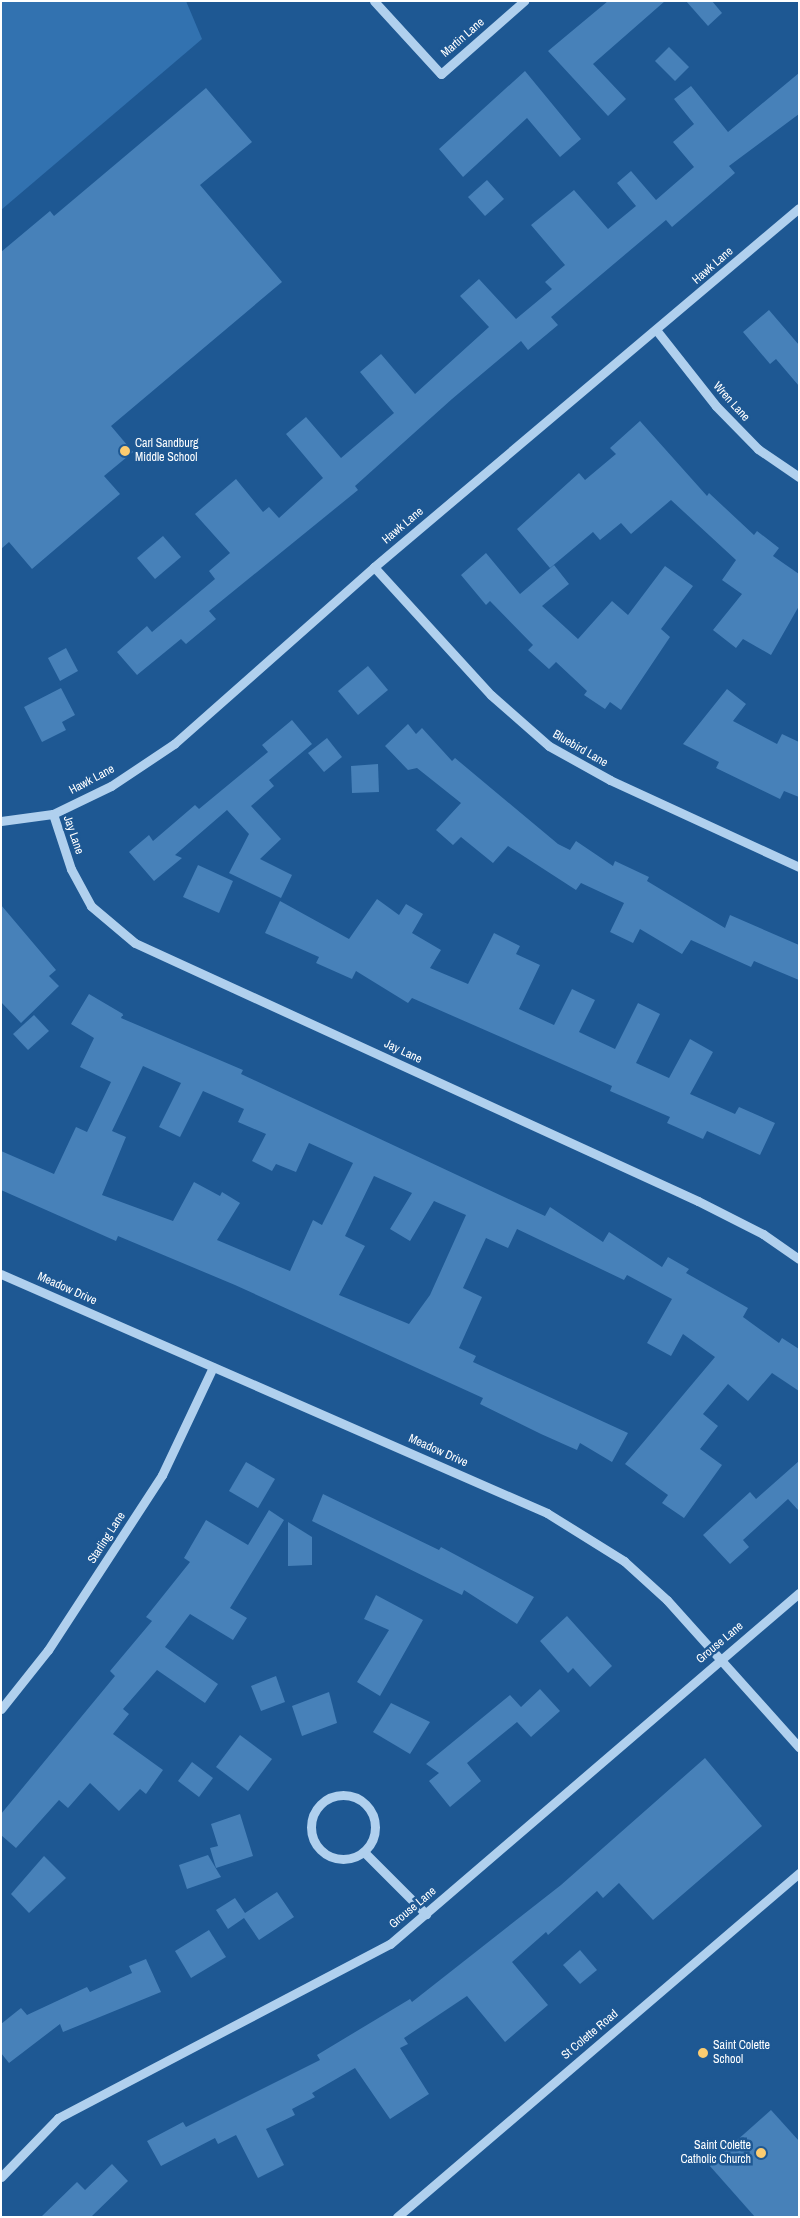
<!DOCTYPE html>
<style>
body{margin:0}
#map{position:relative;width:800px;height:2218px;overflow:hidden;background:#1e5893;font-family:"Archivo Narrow",sans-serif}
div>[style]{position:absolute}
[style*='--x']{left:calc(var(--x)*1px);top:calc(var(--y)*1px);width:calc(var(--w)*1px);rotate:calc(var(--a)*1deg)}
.green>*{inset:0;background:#3272b0}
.building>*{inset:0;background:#4781b9}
.minor>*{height:9px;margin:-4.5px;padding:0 4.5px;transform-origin:4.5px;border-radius:4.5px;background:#b0d0ee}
.minor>.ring{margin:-4.5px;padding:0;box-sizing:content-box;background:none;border:9px solid #b0d0ee;border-radius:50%}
.dots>*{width:14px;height:14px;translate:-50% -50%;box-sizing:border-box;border:2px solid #1e5893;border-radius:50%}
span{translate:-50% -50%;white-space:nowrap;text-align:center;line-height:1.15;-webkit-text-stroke:5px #1e5893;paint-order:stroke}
.street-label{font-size:12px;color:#fff}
.poi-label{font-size:12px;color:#fff}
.left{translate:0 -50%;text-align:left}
.right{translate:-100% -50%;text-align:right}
.frame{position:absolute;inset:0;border:2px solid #fff;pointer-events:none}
</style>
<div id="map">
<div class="green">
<i style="clip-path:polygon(1px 1px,186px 1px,202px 39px,1px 210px)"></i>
</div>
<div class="building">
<i style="clip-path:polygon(608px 1px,665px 1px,593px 64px,626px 99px,608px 116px,548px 51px)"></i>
<i style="clip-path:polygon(686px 1px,712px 1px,722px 13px,708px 26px)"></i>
<i style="clip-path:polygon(669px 47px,689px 67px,675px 81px,655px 61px)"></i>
<i style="clip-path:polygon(525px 71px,581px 139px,560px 157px,527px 118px,463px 177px,439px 149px)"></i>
<i style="clip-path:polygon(799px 73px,799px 114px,729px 166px,735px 173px,672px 227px,666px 220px,551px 317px,558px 325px,528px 350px,521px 341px,452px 399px,355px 486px,358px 490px,209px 611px,216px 619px,186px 644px,181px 639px,137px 675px,117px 652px,147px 626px,152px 632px,215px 579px,209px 571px,230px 553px,195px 514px,236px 479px,263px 512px,269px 507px,279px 518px,323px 478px,286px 434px,306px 417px,341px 458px,394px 413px,360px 372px,381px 354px,415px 394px,489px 327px,460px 296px,479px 279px,516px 319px,552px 289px,545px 282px,565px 265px,531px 225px,574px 190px,608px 229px,636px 206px,617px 183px,631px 171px,656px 200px,694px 167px,673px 142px,694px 124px,674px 99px,691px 86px,728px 132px)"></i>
<i style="clip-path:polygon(206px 88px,252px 142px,200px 185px,282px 282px,111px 426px,133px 452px,104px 476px,120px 494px,32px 569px,9px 542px,1px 549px,1px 252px,50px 211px,54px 216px)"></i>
<i style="clip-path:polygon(487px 180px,504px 199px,485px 216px,468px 197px)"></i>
<i style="clip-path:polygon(769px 310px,799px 345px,799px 386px,776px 359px,770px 364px,743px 332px)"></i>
<i style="clip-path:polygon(640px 421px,707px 496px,709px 493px,754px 535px,757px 531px,779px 548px,773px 556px,799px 574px,799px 606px,771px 655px,743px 639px,736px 648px,713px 630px,742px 594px,722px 580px,736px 560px,671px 500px,631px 534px,621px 523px,600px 540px,593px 532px,550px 568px,517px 529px,579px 473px,585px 480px,616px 454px,610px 448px)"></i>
<i style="clip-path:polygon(163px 536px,181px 557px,155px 579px,137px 558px)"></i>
<i style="clip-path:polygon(486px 553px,520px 594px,554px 565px,569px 584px,542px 606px,578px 639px,612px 601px,628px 615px,665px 566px,693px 586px,661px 629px,670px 637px,621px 710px,610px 702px,605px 709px,584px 695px,587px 691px,556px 662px,549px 669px,528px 650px,533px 645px,490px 601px,486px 605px,461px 575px)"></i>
<i style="clip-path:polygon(66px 648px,78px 671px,60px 681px,48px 658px)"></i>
<i style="clip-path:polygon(368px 666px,388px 690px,358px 715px,338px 691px)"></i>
<i style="clip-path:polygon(61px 688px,75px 715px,62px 722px,66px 730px,42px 742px,24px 707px)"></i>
<i style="clip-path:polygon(727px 689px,746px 704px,733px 721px,777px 744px,782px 734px,799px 742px,799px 797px,784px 791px,780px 799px,716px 768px,719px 762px,683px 744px)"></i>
<i style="clip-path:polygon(292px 720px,312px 744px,269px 780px,274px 786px,251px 806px,281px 839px,260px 859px,292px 875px,281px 898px,229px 873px,249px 834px,227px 810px,175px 855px,182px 858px,154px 881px,129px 852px,149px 835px,153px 841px,195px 805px,199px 809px,268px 752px,262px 745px)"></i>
<i style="clip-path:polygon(408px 724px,416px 734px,422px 728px,452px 761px,455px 758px,558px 844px,570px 850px,576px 841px,613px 866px,615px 861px,649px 877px,647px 881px,725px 928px,730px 915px,799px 945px,799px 980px,754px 961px,751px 967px,691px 940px,682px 954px,640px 929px,633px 943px,610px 932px,624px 903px,581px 883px,576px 890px,508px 846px,493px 863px,461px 837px,453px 845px,436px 830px,461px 803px,417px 768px,408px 770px,385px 746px)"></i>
<i style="clip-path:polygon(327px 738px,342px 757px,324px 772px,308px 753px)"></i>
<i style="clip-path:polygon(378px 764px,379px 792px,352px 793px,351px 766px)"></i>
<i style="clip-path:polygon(198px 865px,233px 881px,219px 913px,183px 897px)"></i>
<i style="clip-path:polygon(377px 899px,399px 915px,406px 904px,423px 914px,412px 933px,441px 950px,430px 968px,468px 984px,494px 933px,520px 946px,516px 954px,540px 965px,519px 1009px,554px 1025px,572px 989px,595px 1000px,579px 1032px,615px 1049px,638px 1003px,660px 1014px,636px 1063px,669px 1078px,690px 1039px,713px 1052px,690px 1094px,735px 1114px,739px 1107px,775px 1123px,760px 1155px,707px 1131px,703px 1139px,667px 1123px,670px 1117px,610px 1091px,612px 1086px,412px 998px,408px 1003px,356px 971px,352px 979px,316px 963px,319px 957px,265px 933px,280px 901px,349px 939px)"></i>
<i style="clip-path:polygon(1px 905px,56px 970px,49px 976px,59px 986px,21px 1023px,1px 1002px)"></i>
<i style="clip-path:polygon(evenodd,89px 994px,123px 1014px,121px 1018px,243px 1070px,241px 1074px,545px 1216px,550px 1207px,603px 1242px,609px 1232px,662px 1267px,668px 1257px,689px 1269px,686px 1273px,748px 1308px,743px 1317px,779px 1343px,782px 1338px,799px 1349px,799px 1391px,772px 1373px,748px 1401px,728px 1384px,703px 1414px,718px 1426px,700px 1449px,722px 1465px,684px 1518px,662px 1503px,668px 1495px,625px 1464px,715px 1357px,683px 1334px,671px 1356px,647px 1343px,672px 1299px,627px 1275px,624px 1280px,517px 1229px,508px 1248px,486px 1238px,463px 1288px,482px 1297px,459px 1348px,476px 1356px,473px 1362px,628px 1433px,612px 1462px,580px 1443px,577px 1450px,541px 1434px,480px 1404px,483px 1398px,235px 1285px,118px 1236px,116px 1241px,1px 1190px,1px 1151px,54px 1174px,76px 1127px,87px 1132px,111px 1082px,80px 1067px,94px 1038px,71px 1024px,89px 994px,143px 1066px,181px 1083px,159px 1127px,180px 1137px,203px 1091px,244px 1109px,238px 1122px,266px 1134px,252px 1161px,272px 1171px,276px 1164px,296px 1172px,309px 1143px,353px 1163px,322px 1225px,313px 1220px,290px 1271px,217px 1240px,240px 1203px,222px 1192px,220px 1196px,194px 1182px,173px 1221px,102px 1195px,126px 1137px,112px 1131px,143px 1066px,89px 994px,374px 1176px,412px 1193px,390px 1229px,410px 1241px,434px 1201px,466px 1215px,430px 1295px,409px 1324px,339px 1295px,365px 1246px,345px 1236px,374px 1176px)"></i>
<i style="clip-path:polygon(34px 1015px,49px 1031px,28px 1050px,13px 1034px)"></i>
<i style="clip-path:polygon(799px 1461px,799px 1511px,788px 1499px,743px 1540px,749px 1547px,730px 1564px,703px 1535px,750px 1492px,756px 1499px)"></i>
<i style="clip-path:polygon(246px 1462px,275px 1479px,258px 1508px,229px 1491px)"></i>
<i style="clip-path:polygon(323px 1494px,439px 1550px,441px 1547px,534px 1597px,517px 1624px,464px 1590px,462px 1595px,312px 1521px)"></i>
<i style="clip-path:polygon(269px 1510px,284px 1520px,230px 1608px,247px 1618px,233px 1640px,190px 1614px,165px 1647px,218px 1684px,205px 1703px,157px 1670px,123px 1709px,129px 1714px,113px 1734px,163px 1770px,146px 1794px,140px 1789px,119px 1811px,90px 1783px,68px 1808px,59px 1800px,16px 1848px,1px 1835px,1px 1814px,115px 1676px,110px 1671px,152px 1621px,146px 1617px,190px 1562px,184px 1558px,206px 1520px,248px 1545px)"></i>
<i style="clip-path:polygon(288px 1522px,312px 1537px,312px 1565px,288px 1566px)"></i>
<i style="clip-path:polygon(376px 1595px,423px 1620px,380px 1696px,357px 1682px,389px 1630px,364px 1619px)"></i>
<i style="clip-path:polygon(567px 1616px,612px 1666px,590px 1687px,573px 1668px,568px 1673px,540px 1641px)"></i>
<i style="clip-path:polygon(276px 1676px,285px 1702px,261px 1711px,251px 1686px)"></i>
<i style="clip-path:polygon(540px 1689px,560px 1711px,531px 1737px,517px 1722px,467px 1763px,481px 1781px,450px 1807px,429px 1781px,439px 1773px,426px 1764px,510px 1695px,521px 1707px)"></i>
<i style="clip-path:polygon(329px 1692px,337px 1723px,302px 1736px,292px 1706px)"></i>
<i style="clip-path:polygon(391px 1703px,430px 1722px,410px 1754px,373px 1732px)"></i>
<i style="clip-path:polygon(240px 1735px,272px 1759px,248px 1791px,216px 1767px)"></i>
<i style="clip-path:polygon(705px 1758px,762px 1826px,653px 1920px,619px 1883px,603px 1898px,597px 1891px,548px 1935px,546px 1932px,512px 1962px,548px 2005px,505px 2042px,467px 1996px,404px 2038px,408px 2044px,400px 2048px,429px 2094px,390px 2119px,355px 2068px,312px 2093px,315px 2097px,292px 2109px,295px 2115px,266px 2129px,284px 2165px,258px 2178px,236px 2135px,218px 2144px,215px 2138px,161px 2166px,147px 2141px,183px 2122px,186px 2127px,320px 2060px,317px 2055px,410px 1999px,412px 2002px,561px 1885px)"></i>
<i style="clip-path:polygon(192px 1762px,213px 1778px,199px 1797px,178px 1781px)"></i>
<i style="clip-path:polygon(240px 1814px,253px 1856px,216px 1868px,210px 1848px,218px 1846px,211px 1824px)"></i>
<i style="clip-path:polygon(208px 1855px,221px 1877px,187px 1889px,179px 1865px)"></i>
<i style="clip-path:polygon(44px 1856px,66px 1878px,29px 1913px,11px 1894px)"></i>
<i style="clip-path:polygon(277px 1892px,294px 1917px,259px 1940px,244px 1918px,228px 1929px,216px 1910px,235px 1898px,245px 1913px)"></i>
<i style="clip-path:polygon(209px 1930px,226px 1957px,191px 1978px,175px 1951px)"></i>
<i style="clip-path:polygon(580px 1950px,597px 1970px,580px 1984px,563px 1965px)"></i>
<i style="clip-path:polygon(146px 1959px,161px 1992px,63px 2032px,60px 2024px,9px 2063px,1px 2053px,1px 2024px,21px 2008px,27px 2015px,87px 1987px,90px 1992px,132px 1973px,129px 1966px)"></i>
<i style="clip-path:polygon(771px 2110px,799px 2141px,799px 2217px,755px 2217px,709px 2165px)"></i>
<i style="clip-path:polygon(112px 2164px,128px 2181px,91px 2217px,41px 2217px,77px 2182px,85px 2190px)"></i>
</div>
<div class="minor">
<i style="--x:374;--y:1;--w:99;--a:47.5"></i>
<i style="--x:441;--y:74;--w:111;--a:-41.3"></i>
<i style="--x:657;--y:331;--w:95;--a:51.8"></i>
<i style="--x:716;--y:406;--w:60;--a:45.7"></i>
<i style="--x:758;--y:449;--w:50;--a:34.3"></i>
<i style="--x:374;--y:567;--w:173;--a:47.6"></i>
<i style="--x:491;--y:695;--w:77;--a:41.3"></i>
<i style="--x:549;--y:746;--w:70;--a:29.1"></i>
<i style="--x:610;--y:780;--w:208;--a:24.7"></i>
<i style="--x:53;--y:814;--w:58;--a:71.9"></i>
<i style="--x:71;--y:869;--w:42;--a:61.6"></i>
<i style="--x:91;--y:906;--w:57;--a:40.1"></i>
<i style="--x:135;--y:943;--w:619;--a:24.62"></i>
<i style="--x:698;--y:1201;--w:73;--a:26.9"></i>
<i style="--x:763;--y:1234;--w:44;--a:34.8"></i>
<i style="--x:1;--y:821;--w:52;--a:-7.7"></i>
<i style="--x:53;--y:814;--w:64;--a:-25.8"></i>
<i style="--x:111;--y:786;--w:76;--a:-33.7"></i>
<i style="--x:174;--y:744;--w:267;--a:-41.5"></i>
<i style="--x:374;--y:567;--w:556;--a:-40.19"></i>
<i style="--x:1;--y:1274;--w:596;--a:23.64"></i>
<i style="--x:547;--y:1513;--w:91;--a:31.9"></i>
<i style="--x:624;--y:1561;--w:58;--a:42.2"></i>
<i style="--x:667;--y:1600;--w:198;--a:48.1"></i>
<i style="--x:1;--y:1709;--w:75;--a:-51.5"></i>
<i style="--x:48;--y:1650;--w:209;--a:-56.9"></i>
<i style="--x:162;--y:1475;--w:119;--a:-64.7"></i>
<i class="ring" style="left:311px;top:1795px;width:55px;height:55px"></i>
<i style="--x:364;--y:1852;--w:88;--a:45"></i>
<i style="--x:1;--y:2177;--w:82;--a:-46"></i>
<i style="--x:58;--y:2118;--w:375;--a:-27.7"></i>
<i style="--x:390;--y:1944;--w:539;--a:-40.64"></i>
<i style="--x:397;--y:2217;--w:529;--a:-40.55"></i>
</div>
<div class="dots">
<i style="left:125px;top:451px;background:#fccc70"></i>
<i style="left:703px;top:2053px;background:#fccc70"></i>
<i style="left:761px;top:2153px;background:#fccc70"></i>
</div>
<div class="street-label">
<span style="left:463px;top:38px;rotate:-41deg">Martin Lane</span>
<span style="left:713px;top:266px;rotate:-41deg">Hawk Lane</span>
<span style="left:731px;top:402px;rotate:48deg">Wren Lane</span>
<span style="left:403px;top:526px;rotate:-40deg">Hawk Lane</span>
<span style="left:580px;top:749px;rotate:30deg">Bluebird Lane</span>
<span style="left:92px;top:780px;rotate:-28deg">Hawk Lane</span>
<span style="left:73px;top:835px;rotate:71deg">Jay Lane</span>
<span style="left:403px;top:1052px;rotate:25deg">Jay Lane</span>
<span style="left:67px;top:1289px;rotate:24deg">Meadow Drive</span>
<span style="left:438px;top:1451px;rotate:24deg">Meadow Drive</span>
<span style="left:107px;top:1538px;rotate:-57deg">Starling Lane</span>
<span style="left:720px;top:1643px;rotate:-40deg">Grouse Lane</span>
<span style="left:413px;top:1908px;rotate:-40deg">Grouse Lane</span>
<span style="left:590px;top:2035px;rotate:-40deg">St Colette Road</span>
</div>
<div class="poi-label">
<span class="left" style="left:135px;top:451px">Carl Sandburg<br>Middle School</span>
<span class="left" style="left:713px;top:2053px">Saint Colette<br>School</span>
<span class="right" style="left:751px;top:2153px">Saint Colette<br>Catholic Church</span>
</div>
<div class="frame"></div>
</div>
